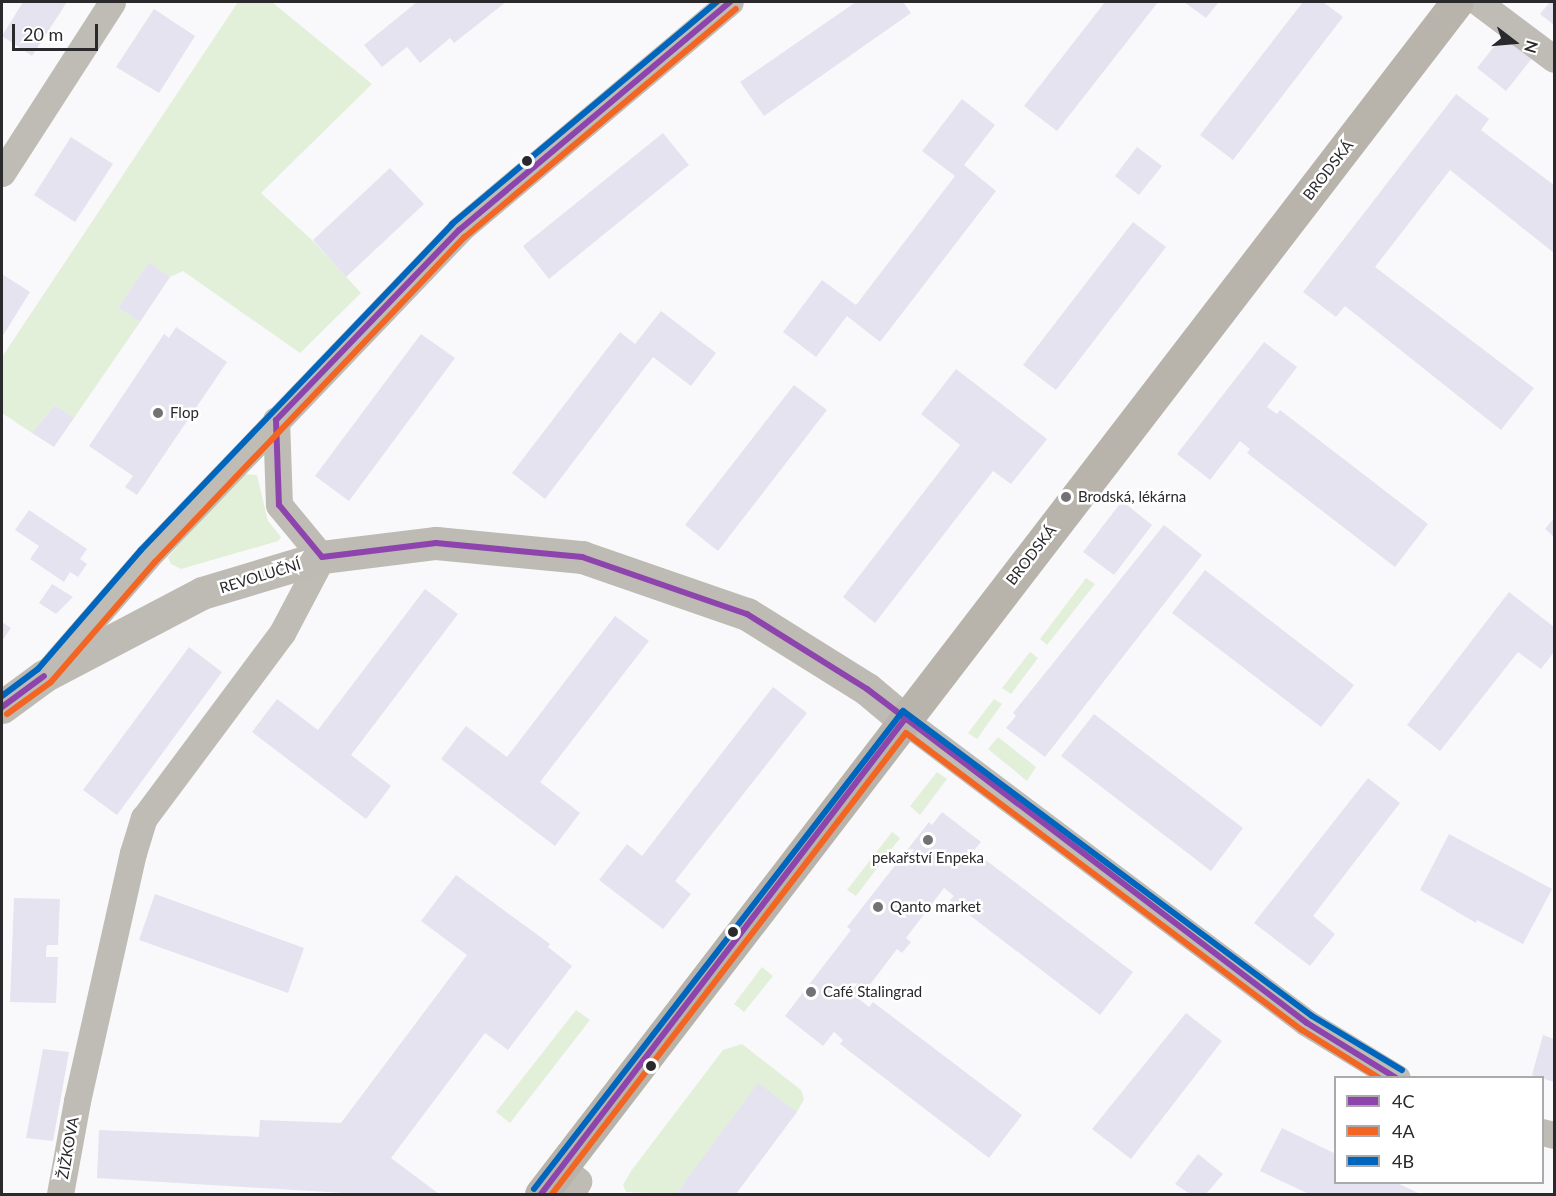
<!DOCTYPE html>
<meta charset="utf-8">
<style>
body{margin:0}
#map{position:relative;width:1556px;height:1196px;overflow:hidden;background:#f9f9fc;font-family:Lato,sans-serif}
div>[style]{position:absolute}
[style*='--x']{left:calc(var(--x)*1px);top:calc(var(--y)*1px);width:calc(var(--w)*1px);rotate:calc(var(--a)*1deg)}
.green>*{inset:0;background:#e2efd9}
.building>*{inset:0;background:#e4e3ef}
.street>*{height:27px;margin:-13.5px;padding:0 13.5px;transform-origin:13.5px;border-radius:13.5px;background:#bebcb5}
.secondary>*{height:33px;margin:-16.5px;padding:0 16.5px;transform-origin:16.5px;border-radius:16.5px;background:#bebbb5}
.primary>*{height:33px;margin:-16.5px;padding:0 16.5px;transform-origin:16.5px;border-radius:16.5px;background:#b8b4ac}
.bus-1>*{height:6px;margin:-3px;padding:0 3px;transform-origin:3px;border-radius:3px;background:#8e44ad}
.bus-2>*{height:6px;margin:-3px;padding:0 3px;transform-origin:3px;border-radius:3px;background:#f26522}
.bus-3>*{height:6px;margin:-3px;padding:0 3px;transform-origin:3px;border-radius:3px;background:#0065bd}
.dots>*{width:16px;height:16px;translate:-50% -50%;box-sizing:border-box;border:3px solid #fff;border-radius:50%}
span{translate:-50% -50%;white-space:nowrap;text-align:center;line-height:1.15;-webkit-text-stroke:5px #fff;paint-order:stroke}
.street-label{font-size:15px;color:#2a292c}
.poi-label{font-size:15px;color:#2a292c}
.left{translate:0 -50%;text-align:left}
.frame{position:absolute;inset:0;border:3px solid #2a292c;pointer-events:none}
.legend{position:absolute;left:1334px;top:1076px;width:210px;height:108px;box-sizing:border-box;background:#fff;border:2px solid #aaa9ab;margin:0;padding:8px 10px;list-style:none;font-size:18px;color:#2a292c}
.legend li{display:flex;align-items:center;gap:12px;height:30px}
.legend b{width:30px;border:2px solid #aaa9ab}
.north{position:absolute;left:1484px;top:12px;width:60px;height:60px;-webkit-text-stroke:4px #fff;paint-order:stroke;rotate:106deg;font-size:16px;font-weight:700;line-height:24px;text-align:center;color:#2a292c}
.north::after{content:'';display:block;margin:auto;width:21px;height:27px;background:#2a292c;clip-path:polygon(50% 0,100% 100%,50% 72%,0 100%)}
.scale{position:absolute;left:12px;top:24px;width:86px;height:27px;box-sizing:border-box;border:3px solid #2a292c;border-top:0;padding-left:8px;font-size:18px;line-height:21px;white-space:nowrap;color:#2a292c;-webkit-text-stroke:4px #fff;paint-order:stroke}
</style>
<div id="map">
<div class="green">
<i style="clip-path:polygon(238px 2px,272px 2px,372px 84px,261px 193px,314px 242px,361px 293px,300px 353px,183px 271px,170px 277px,149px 262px,118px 308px,140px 322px,74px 418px,55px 405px,32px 433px,2px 413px,2px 357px)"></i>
<i style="clip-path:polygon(243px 474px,257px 475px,268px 521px,281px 537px,278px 541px,181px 569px,171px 564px,168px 557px)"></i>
<i style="clip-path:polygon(1086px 578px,1095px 584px,1047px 645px,1040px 639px)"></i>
<i style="clip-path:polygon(1030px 652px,1038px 658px,1011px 694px,1002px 688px)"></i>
<i style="clip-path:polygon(994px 699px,1002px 704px,977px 739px,968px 733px)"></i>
<i style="clip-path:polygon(998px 737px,1036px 767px,1027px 781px,988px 749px)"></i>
<i style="clip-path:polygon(937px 772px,947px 779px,920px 815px,910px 806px)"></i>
<i style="clip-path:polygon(892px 832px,900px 838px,856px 896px,847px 890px)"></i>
<i style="clip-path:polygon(762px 967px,773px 976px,744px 1012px,734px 1004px)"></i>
<i style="clip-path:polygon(576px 1010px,590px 1020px,510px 1123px,496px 1112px)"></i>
<i style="clip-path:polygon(742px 1044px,801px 1090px,804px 1099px,797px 1112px,758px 1084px,676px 1194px,626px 1192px,623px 1185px,631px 1171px,723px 1050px)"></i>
</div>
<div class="building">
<i style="clip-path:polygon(23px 2px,67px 2px,32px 56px,2px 36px)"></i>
<i style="clip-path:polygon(417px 2px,506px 2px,454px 43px,450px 38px,420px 63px,407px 47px,382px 67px,364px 45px)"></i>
<i style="clip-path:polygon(856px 2px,903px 2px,911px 13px,764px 116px,740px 82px)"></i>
<i style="clip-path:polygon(1105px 2px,1158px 2px,1057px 131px,1024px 106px)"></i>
<i style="clip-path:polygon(1184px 2px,1219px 2px,1206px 18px)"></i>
<i style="clip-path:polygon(1303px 2px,1323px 2px,1343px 17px,1233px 160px,1200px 135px)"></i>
<i style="clip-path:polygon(1550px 2px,1554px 2px,1554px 25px,1540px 14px)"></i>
<i style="clip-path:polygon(154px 9px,195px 36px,159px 93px,116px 67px)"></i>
<i style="clip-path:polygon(1504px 34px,1533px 57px,1506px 91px,1477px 68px)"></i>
<i style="clip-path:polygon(1456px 94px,1489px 119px,1481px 130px,1554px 185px,1554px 253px,1450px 170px,1375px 267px,1534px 388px,1501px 430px,1345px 306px,1336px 317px,1303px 292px)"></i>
<i style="clip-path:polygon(962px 99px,995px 125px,964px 165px,996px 191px,880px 342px,847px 316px,816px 357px,783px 332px,822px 280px,856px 305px,955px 176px,922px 151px)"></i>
<i style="clip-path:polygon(663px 133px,689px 165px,549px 279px,523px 246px)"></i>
<i style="clip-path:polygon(71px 137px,113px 164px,75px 222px,34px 195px)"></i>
<i style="clip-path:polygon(1137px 147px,1162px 166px,1139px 195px,1115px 176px)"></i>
<i style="clip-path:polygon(390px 168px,424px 204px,346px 277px,313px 240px)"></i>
<i style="clip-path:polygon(1133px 222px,1166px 247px,1056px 390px,1023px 365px)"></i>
<i style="clip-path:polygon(149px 262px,170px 277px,140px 322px,118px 308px)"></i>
<i style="clip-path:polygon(2px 274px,30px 292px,2px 337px)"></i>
<i style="clip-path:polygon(661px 311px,716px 353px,691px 386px,653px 357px,545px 499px,512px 473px,620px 332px,635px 344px)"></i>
<i style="clip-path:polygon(176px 327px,227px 362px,137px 495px,125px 487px,133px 476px,89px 446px,164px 334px,169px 338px)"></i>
<i style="clip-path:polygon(421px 334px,455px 358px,349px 501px,315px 476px)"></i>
<i style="clip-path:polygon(1264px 342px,1297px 367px,1267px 407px,1277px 414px,1280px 410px,1428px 524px,1395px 567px,1247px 453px,1250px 449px,1240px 441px,1210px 480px,1177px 454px)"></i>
<i style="clip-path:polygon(956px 369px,1047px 439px,1011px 484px,993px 471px,875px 623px,843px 597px,960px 445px,921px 414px)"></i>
<i style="clip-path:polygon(794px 385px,827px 410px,718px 551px,685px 525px)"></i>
<i style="clip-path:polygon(55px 405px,74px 418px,54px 447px,32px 433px)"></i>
<i style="clip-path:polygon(1122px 501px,1152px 525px,1114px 575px,1083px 552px)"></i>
<i style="clip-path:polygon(29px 510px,87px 549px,80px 559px,87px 564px,78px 577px,70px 572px,64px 582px,30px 559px,39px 546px,15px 530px)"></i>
<i style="clip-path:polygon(1554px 518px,1554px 537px,1545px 529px)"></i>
<i style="clip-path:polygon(1164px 525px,1202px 555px,1045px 757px,1006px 728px,1016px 716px,1013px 713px)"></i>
<i style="clip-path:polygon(1205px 570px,1354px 685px,1321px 727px,1172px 613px)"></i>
<i style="clip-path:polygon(52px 584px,73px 597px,56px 614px,39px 603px)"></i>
<i style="clip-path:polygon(425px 589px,458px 614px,351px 755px,391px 786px,366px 819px,252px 732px,277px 699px,318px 730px)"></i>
<i style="clip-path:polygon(1509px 592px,1554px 627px,1554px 652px,1541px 669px,1518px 652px,1440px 751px,1407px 725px)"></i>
<i style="clip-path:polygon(615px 616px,649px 641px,540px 782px,580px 813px,555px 846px,441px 759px,466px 726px,507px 757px)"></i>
<i style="clip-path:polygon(2px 622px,11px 628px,2px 641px)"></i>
<i style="clip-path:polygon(189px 647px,222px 672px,117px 815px,83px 790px)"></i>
<i style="clip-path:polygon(773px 687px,807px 713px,675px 881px,691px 894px,663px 929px,599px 880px,627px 844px,642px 856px)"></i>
<i style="clip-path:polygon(1094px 714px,1243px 828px,1211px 871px,1061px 756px)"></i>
<i style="clip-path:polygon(1368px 778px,1400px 803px,1313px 916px,1335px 934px,1310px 966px,1254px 923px)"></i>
<i style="clip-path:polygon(942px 812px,981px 842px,970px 855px,979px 863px,983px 858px,1133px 972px,1100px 1015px,950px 900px,954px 896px,944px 888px,906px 938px,911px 942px,902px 953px,897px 949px,859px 999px,869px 1007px,873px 1002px,1022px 1115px,989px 1158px,840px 1044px,843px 1040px,834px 1032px,823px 1046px,785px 1016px,851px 930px,847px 927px,929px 822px,932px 825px)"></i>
<i style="clip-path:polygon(1449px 834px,1552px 889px,1523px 944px,1477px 920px,1476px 923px,1420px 890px)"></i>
<i style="clip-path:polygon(456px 875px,550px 944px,548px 947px,572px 966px,508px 1050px,485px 1033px,391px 1158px,439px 1194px,360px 1194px,97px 1178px,99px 1130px,259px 1137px,260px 1120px,341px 1123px,467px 955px,421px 921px)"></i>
<i style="clip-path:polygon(155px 894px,304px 948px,288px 993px,139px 940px)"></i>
<i style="clip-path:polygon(14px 898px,60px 899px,58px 945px,47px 945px,46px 951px,46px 957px,58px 957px,56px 1003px,10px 1002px)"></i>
<i style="clip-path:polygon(1186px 1013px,1222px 1041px,1131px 1159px,1092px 1129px)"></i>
<i style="clip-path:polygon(1543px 1035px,1554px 1039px,1554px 1082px,1532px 1075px)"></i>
<i style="clip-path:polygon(43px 1049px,69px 1052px,53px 1141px,26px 1138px)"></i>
<i style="clip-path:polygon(758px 1083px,797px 1112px,736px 1194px,676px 1194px)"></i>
<i style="clip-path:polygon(1282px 1128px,1336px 1154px,1336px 1182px,1395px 1182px,1420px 1194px,1309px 1194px,1260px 1171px)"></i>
<i style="clip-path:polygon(1198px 1154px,1223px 1174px,1206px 1194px,1190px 1194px,1175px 1184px)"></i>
</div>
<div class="street">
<i style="--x:1478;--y:2;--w:95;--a:36.9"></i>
<i style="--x:2;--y:173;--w:203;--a:-57.2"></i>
<i style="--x:49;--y:670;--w:151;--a:-49"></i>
<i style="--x:148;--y:556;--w:451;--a:-46.3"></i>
<i style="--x:459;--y:230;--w:354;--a:-40.1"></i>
<i style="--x:904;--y:720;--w:504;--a:36.94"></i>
<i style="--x:1307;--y:1023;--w:105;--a:31.4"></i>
<i style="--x:1542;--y:1132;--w:12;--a:14"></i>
<i style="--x:561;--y:1166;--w:23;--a:41"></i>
<i style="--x:578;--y:1181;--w:14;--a:115"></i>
<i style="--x:60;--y:1194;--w:95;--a:-79.6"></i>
<i style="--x:77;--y:1101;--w:254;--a:-77.3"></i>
<i style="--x:133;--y:853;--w:37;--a:-73"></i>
<i style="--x:144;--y:818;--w:231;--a:-53.3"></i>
<i style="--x:282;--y:633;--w:86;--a:-62.2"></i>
<i style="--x:322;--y:557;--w:67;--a:-129.6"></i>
<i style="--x:279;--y:505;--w:85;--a:-92"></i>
</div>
<div class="secondary">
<i style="--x:2;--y:707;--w:52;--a:-36.4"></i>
<i style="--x:44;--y:676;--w:178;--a:-27.7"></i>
<i style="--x:202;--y:593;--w:125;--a:-16.7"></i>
<i style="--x:322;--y:557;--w:115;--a:-7"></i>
<i style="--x:436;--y:543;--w:147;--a:5.5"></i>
<i style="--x:582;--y:557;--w:175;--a:19.1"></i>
<i style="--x:747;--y:614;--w:142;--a:32"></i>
<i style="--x:867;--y:689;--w:48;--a:40"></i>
</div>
<div class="primary">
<i style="--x:541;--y:1194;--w:1503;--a:-52.46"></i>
</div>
<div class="bus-1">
<i style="--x:730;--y:2;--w:354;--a:139.9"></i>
<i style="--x:459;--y:230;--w:264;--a:133.9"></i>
<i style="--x:276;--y:420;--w:85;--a:88"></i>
<i style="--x:279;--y:505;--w:67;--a:50.4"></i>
<i style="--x:322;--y:557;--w:115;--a:-7"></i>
<i style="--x:436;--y:543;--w:147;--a:5.5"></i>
<i style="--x:582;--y:557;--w:175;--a:19.1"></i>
<i style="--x:747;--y:614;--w:142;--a:32"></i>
<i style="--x:867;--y:689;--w:552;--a:37.2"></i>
<i style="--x:1307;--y:1023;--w:105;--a:31.7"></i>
<i style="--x:2;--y:707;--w:52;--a:-36.4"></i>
<i style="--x:541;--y:1194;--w:597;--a:-52.55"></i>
</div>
<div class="bus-2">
<i style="--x:7;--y:714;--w:54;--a:-36"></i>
<i style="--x:51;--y:682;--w:159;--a:-49.1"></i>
<i style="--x:155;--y:562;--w:449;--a:-46.4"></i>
<i style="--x:465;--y:237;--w:354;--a:-40.1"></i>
<i style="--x:552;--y:1194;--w:581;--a:-52.48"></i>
<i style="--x:906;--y:733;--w:495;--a:36.9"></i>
<i style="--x:1302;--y:1030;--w:91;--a:31.9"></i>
</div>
<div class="bus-3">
<i style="--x:2;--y:696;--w:45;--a:-36.9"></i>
<i style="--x:38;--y:669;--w:157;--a:-49.1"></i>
<i style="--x:141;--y:550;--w:451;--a:-46.3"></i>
<i style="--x:452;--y:224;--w:346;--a:-40"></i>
<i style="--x:534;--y:1189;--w:604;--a:-52.33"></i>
<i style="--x:903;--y:711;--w:510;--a:36.71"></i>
<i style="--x:1312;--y:1016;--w:105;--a:31"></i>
</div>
<div class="dots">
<i style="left:527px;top:161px;background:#2a292c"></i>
<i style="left:158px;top:413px;background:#727275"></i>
<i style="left:1066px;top:497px;background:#727275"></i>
<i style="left:928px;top:840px;background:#727275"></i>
<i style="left:878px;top:907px;background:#727275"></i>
<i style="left:733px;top:932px;background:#2a292c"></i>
<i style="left:811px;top:992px;background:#727275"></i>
<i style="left:651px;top:1066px;background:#2a292c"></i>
</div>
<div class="street-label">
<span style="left:1328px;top:170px;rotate:-52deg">BRODSKÁ</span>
<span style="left:1031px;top:555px;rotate:-52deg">BRODSKÁ</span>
<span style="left:260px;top:576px;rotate:-17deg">REVOLUČNÍ</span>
<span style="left:68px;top:1148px;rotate:-80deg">ŽIŽKOVA</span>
</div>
<div class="poi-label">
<span class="left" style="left:170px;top:413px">Flop</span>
<span class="left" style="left:1078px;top:497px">Brodská, lékárna</span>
<span style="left:928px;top:858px">pekařství Enpeka</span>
<span class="left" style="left:890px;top:907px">Qanto market</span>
<span class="left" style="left:823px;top:992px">Café Stalingrad</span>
</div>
<div class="frame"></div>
<ul class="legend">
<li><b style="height:8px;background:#8e44ad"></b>4C</li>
<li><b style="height:8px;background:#f26522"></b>4A</li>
<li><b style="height:8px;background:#0065bd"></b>4B</li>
</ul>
<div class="north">N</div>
<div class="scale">20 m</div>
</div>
